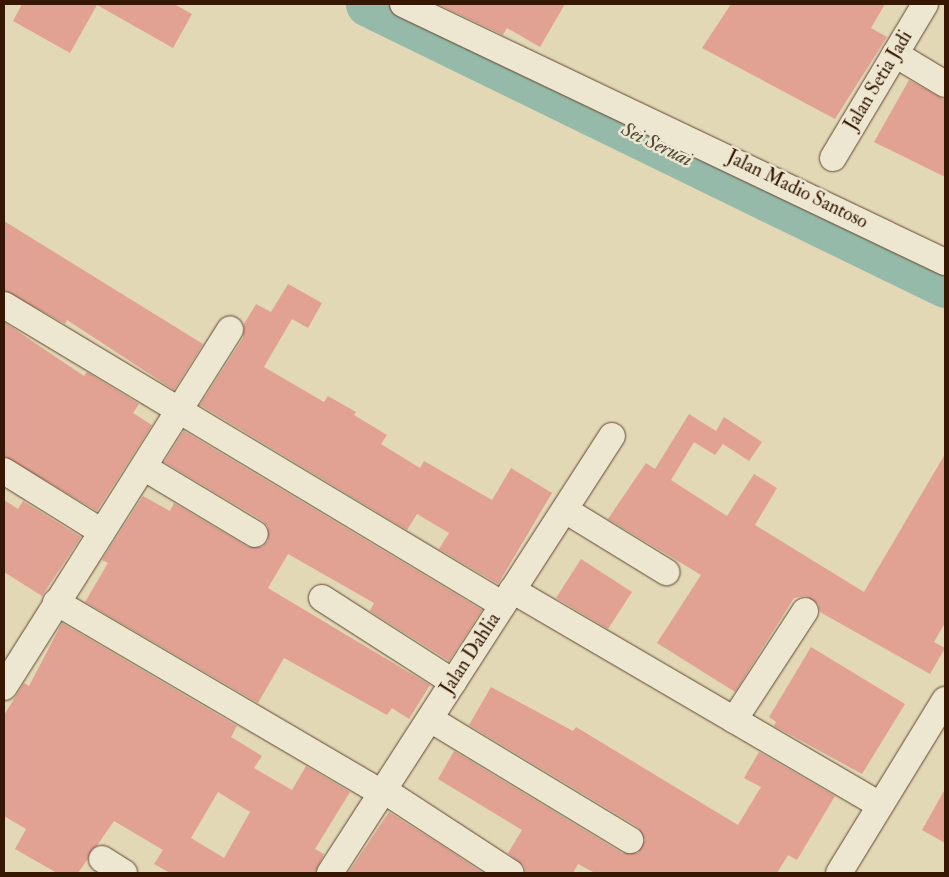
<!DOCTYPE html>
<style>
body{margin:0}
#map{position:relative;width:949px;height:877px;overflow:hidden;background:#e3d8b6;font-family:"IM FELL Double Pica",serif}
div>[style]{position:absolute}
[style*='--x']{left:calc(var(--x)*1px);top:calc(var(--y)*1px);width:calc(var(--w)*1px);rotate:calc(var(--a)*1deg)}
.river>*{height:45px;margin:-22.5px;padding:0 22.5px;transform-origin:22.5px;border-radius:22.5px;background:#96baa9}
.building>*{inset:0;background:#e1a293}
.roads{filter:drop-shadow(0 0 1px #604730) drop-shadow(0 0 1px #604730)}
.minor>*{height:26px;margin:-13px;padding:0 13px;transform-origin:13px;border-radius:13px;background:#ede6d0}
span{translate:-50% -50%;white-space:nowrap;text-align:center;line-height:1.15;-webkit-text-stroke:5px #ede6d0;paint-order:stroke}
.street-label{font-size:19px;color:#351703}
.water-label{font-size:20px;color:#524835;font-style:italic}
.frame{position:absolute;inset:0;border:5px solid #351703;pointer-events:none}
</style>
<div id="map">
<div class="river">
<i style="--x:368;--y:4;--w:642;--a:25.97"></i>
</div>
<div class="building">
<i style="clip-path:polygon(22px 4px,174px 4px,192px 14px,173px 48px,97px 5px,70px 53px,13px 21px)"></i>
<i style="clip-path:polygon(437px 4px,565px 4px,540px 47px,507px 28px,503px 35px)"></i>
<i style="clip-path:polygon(731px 4px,885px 4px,871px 28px,887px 37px,835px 119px,702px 48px)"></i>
<i style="clip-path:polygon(909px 80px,945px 100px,945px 177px,874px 142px)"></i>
<i style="clip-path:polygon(4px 221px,203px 344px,174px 390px,67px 320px,65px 324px,4px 290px)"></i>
<i style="clip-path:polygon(288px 284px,322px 303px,308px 328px,292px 319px,264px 367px,324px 402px,328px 396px,356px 412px,354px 415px,387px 435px,381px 444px,420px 468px,424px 461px,492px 500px,511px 468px,552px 493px,498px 584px,439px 549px,449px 533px,417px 514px,407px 530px,200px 405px,243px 338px,244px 324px,256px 304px,271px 312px)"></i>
<i style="clip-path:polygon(4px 322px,84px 376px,87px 372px,139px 404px,133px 413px,152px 425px,97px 511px,4px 456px)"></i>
<i style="clip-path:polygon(689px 414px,716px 431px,724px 417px,762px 442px,749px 461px,723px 444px,715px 455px,694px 442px,671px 480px,727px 516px,754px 474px,777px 488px,755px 525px,864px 592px,945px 454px,945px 623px,934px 642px,945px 648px,930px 674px,820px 612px,818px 604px,806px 596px,794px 598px,735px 692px,657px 643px,701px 575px,608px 519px,646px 463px,655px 469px)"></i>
<i style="clip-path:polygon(184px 431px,482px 610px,449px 661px,370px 611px,374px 603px,288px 554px,268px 588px,430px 685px,409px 719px,392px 708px,387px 715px,284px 658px,258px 703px,85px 602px,108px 563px,102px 560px,143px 496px,170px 511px,174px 503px,248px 547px,262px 547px,268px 541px,268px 527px,263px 521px,164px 462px)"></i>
<i style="clip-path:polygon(4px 500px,18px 509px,23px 501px,81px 537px,42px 596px,4px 572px)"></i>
<i style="clip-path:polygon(581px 559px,632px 592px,608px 629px,556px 598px)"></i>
<i style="clip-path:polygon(evenodd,62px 623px,237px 726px,231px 737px,262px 756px,254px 768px,292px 790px,306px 766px,350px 792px,315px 849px,324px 854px,315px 873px,170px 873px,154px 864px,163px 850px,114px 821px,78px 873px,57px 873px,15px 849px,26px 829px,4px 816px,4px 715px,24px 683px,29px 686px,62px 623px,218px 792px,250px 812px,224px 858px,191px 838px,218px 792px)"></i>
<i style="clip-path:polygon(811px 647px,905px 704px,862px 774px,774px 726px,776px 722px,769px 717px)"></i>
<i style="clip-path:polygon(491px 687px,573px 731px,576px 727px,738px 825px,761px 787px,744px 778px,759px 752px,835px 796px,797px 860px,788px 855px,777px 873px,595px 873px,578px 864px,573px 873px,526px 873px,524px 866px,508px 853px,522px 830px,438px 779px,454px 751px,622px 853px,638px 853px,645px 840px,638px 827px,469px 725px)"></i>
<i style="clip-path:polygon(945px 789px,945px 843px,922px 830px)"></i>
<i style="clip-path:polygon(389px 812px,444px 847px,483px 873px,348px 873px)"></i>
</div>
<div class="roads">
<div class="minor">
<i style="--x:403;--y:4;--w:600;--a:25.46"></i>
<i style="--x:895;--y:54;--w:58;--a:31"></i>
<i style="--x:833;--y:158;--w:179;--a:-59.1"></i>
<i style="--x:4;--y:305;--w:582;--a:31.01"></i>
<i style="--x:145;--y:468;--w:128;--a:31"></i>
<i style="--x:4;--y:471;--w:115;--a:31.9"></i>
<i style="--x:565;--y:510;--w:119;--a:31.5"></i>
<i style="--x:512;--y:590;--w:426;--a:30.3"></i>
<i style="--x:322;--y:598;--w:156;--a:32.7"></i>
<i style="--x:56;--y:602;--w:379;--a:30.4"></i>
<i style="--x:4;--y:687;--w:423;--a:-57.7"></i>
<i style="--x:430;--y:719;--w:234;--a:31.2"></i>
<i style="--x:734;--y:720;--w:130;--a:-56.9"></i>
<i style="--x:385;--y:791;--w:150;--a:33.1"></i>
<i style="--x:102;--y:859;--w:26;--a:32"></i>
<i style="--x:330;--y:873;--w:520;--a:-57.17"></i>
<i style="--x:839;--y:873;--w:203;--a:-58.5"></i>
</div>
</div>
<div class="street-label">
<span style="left:879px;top:81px;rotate:-59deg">Jalan Setia Jadi</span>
<span style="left:797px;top:190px;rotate:26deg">Jalan Madio Santoso</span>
<span style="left:471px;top:654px;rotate:-57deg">Jalan Dahlia</span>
</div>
<div class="water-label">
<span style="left:657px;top:144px;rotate:26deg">Sei Seruai</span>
</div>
<div class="frame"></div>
</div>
